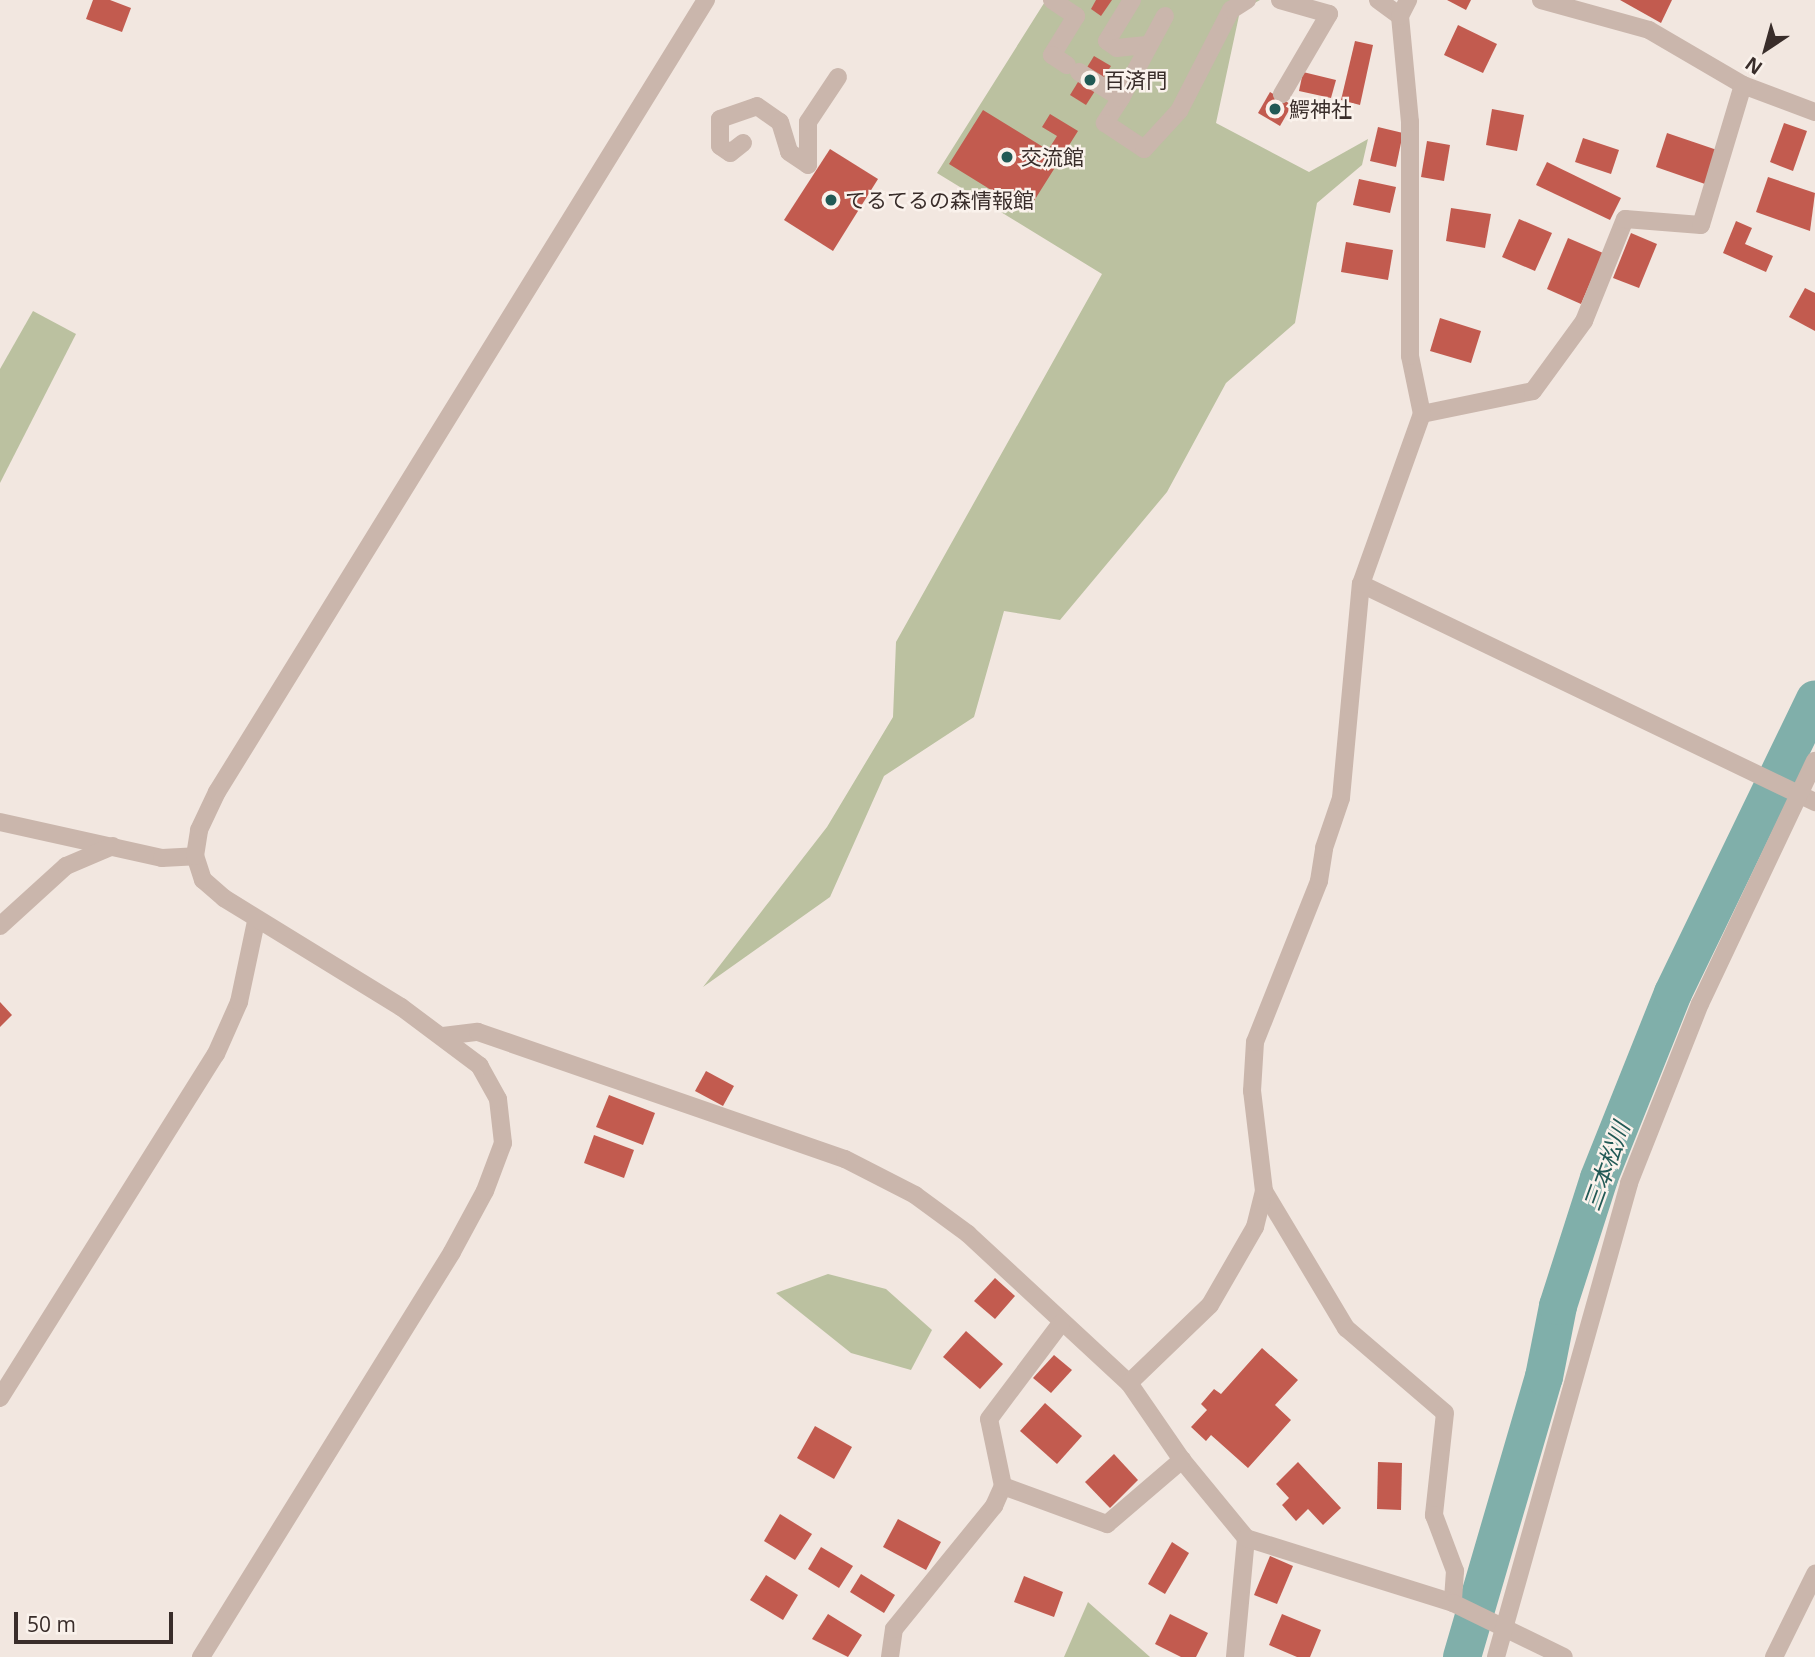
<!DOCTYPE html>
<meta charset="utf-8">
<style>
body{margin:0}
#map{position:relative;width:1815px;height:1657px;overflow:hidden;background:#f2e7e0;font-family:"Open Sans","Noto Sans JP",sans-serif}
div>[style]{position:absolute}
[style*='--x']{left:calc(var(--x)*1px);top:calc(var(--y)*1px);width:calc(var(--w)*1px);rotate:calc(var(--a)*1deg)}
.green>*{inset:0;background:#bbc1a0}
.river>*{height:38px;margin:-19px;padding:0 19px;transform-origin:19px;border-radius:19px;background:#80afaa}
.building>*{inset:0;background:#c25b4f}
.minor>*{height:18px;margin:-9px;padding:0 9px;transform-origin:9px;border-radius:9px;background:#cab6ac}
.dots>*{width:19px;height:19px;translate:-50% -50%;box-sizing:border-box;border:4px solid #faf2ec;border-radius:50%}
span{translate:-50% -50%;white-space:nowrap;text-align:center;line-height:1.15;-webkit-text-stroke:5px #faf2ec;paint-order:stroke}
.poi-label{font-size:21px;color:#392d2a}
.left{translate:0 -50%;text-align:left}
.water-label{font-size:23px;color:#215955;font-style:italic}
.north{position:absolute;left:1731px;top:14px;width:70px;height:70px;-webkit-text-stroke:5px #faf2ec;paint-order:stroke;rotate:216deg;font-size:19px;font-weight:700;line-height:28px;text-align:center;color:#392d2a}
.north::after{content:'';display:block;margin:auto;width:24px;height:32px;background:#392d2a;clip-path:polygon(50% 0,100% 100%,50% 72%,0 100%)}
.scale{position:absolute;left:14px;top:1612px;width:159px;height:32px;box-sizing:border-box;border:4px solid #392d2a;border-top:0;padding-left:9px;font-size:21px;line-height:24px;white-space:nowrap;color:#392d2a;-webkit-text-stroke:5px #faf2ec;paint-order:stroke}
</style>
<div id="map">
<div class="green">
<i style="clip-path:polygon(1046px 0,1260px 0,1240px 11px,1216px 123px,1309px 172px,1368px 139px,1362px 165px,1317px 203px,1295px 323px,1226px 383px,1167px 492px,1060px 620px,1004px 611px,974px 717px,884px 776px,830px 897px,703px 987px,827px 827px,893px 717px,896px 642px,1102px 274px,937px 173px)"></i>
<i style="clip-path:polygon(33px 311px,76px 334px,0 483px,0 369px)"></i>
<i style="clip-path:polygon(828px 1274px,886px 1289px,932px 1330px,911px 1370px,851px 1353px,776px 1293px)"></i>
<i style="clip-path:polygon(1088px 1602px,1150px 1657px,1064px 1657px)"></i>
</div>
<div class="river">
<i style="--x:1462;--y:1657;--w:292;--a:-73.7"></i>
<i style="--x:1544;--y:1377;--w:72;--a:-78.8"></i>
<i style="--x:1558;--y:1306;--w:134;--a:-72.2"></i>
<i style="--x:1599;--y:1178;--w:199;--a:-68.2"></i>
<i style="--x:1673;--y:993;--w:326;--a:-64.2"></i>
</div>
<div class="building">
<i style="clip-path:polygon(93px 0,110px 0,131px 8px,122px 32px,86px 19px)"></i>
<i style="clip-path:polygon(1096px 0,1112px 0,1101px 16px,1091px 9px)"></i>
<i style="clip-path:polygon(1447px 0,1471px 0,1466px 10px)"></i>
<i style="clip-path:polygon(1620px 0,1672px 0,1661px 23px)"></i>
<i style="clip-path:polygon(1458px 25px,1497px 44px,1483px 73px,1444px 55px)"></i>
<i style="clip-path:polygon(1355px 41px,1373px 45px,1360px 105px,1341px 100px)"></i>
<i style="clip-path:polygon(1094px 56px,1111px 66px,1086px 105px,1070px 95px)"></i>
<i style="clip-path:polygon(1303px 72px,1336px 80px,1331px 98px,1299px 91px)"></i>
<i style="clip-path:polygon(1270px 92px,1292px 105px,1280px 126px,1258px 113px)"></i>
<i style="clip-path:polygon(1492px 109px,1524px 115px,1517px 151px,1486px 145px)"></i>
<i style="clip-path:polygon(983px 110px,1048px 150px,1057px 136px,1042px 127px,1050px 114px,1078px 131px,1027px 212px,949px 164px)"></i>
<i style="clip-path:polygon(1784px 123px,1807px 131px,1793px 171px,1770px 162px)"></i>
<i style="clip-path:polygon(1378px 127px,1403px 133px,1396px 167px,1370px 161px)"></i>
<i style="clip-path:polygon(1667px 133px,1717px 150px,1705px 184px,1656px 167px)"></i>
<i style="clip-path:polygon(1583px 138px,1619px 150px,1611px 174px,1575px 162px)"></i>
<i style="clip-path:polygon(1427px 141px,1450px 145px,1444px 181px,1421px 177px)"></i>
<i style="clip-path:polygon(830px 149px,878px 179px,833px 251px,784px 220px)"></i>
<i style="clip-path:polygon(1547px 162px,1621px 198px,1610px 220px,1536px 185px)"></i>
<i style="clip-path:polygon(1768px 177px,1815px 193px,1810px 231px,1756px 212px)"></i>
<i style="clip-path:polygon(1359px 179px,1396px 187px,1390px 213px,1353px 205px)"></i>
<i style="clip-path:polygon(1451px 208px,1491px 214px,1485px 248px,1446px 241px)"></i>
<i style="clip-path:polygon(1519px 219px,1552px 233px,1535px 271px,1502px 257px)"></i>
<i style="clip-path:polygon(1736px 221px,1752px 228px,1745px 244px,1773px 256px,1766px 272px,1723px 253px)"></i>
<i style="clip-path:polygon(1631px 233px,1657px 244px,1639px 288px,1613px 278px)"></i>
<i style="clip-path:polygon(1568px 238px,1603px 253px,1581px 304px,1547px 289px)"></i>
<i style="clip-path:polygon(1346px 242px,1393px 250px,1388px 280px,1341px 272px)"></i>
<i style="clip-path:polygon(1805px 288px,1815px 293px,1815px 331px,1789px 317px)"></i>
<i style="clip-path:polygon(1440px 318px,1481px 331px,1471px 363px,1430px 351px)"></i>
<i style="clip-path:polygon(0 1002px,12px 1015px,0 1027px)"></i>
<i style="clip-path:polygon(706px 1071px,734px 1086px,723px 1106px,695px 1091px)"></i>
<i style="clip-path:polygon(609px 1095px,655px 1113px,643px 1145px,596px 1127px)"></i>
<i style="clip-path:polygon(594px 1135px,634px 1150px,624px 1178px,584px 1163px)"></i>
<i style="clip-path:polygon(995px 1278px,1015px 1296px,995px 1319px,974px 1301px)"></i>
<i style="clip-path:polygon(966px 1331px,1003px 1364px,980px 1389px,943px 1357px)"></i>
<i style="clip-path:polygon(1262px 1348px,1298px 1380px,1275px 1405px,1291px 1420px,1248px 1468px,1211px 1435px,1206px 1441px,1191px 1427px,1207px 1410px,1201px 1404px,1214px 1389px,1221px 1394px)"></i>
<i style="clip-path:polygon(1054px 1355px,1072px 1370px,1051px 1393px,1033px 1378px)"></i>
<i style="clip-path:polygon(1045px 1403px,1082px 1436px,1057px 1464px,1020px 1431px)"></i>
<i style="clip-path:polygon(815px 1426px,852px 1447px,834px 1479px,797px 1458px)"></i>
<i style="clip-path:polygon(1114px 1454px,1138px 1480px,1110px 1508px,1085px 1482px)"></i>
<i style="clip-path:polygon(1298px 1462px,1341px 1508px,1323px 1525px,1308px 1509px,1296px 1521px,1282px 1505px,1289px 1498px,1276px 1484px)"></i>
<i style="clip-path:polygon(1378px 1462px,1402px 1463px,1401px 1510px,1377px 1509px)"></i>
<i style="clip-path:polygon(780px 1514px,812px 1534px,795px 1560px,764px 1541px)"></i>
<i style="clip-path:polygon(898px 1519px,941px 1542px,926px 1570px,883px 1547px)"></i>
<i style="clip-path:polygon(1172px 1542px,1189px 1553px,1165px 1594px,1148px 1584px)"></i>
<i style="clip-path:polygon(821px 1547px,853px 1566px,839px 1588px,808px 1569px)"></i>
<i style="clip-path:polygon(1270px 1556px,1293px 1566px,1277px 1604px,1254px 1595px)"></i>
<i style="clip-path:polygon(861px 1574px,895px 1595px,884px 1613px,850px 1592px)"></i>
<i style="clip-path:polygon(766px 1575px,798px 1595px,783px 1620px,750px 1600px)"></i>
<i style="clip-path:polygon(1024px 1576px,1063px 1592px,1054px 1617px,1014px 1602px)"></i>
<i style="clip-path:polygon(828px 1614px,862px 1635px,848px 1657px,812px 1639px)"></i>
<i style="clip-path:polygon(1170px 1614px,1208px 1633px,1196px 1657px,1181px 1657px,1155px 1644px)"></i>
<i style="clip-path:polygon(1282px 1614px,1321px 1630px,1310px 1657px,1297px 1657px,1269px 1645px)"></i>
</div>
<div class="minor">
<i style="--x:1052;--y:0;--w:29;--a:34"></i>
<i style="--x:1076;--y:16;--w:46;--a:121.6"></i>
<i style="--x:1052;--y:55;--w:18;--a:34"></i>
<i style="--x:1132;--y:0;--w:48;--a:121.4"></i>
<i style="--x:1107;--y:41;--w:12;--a:35"></i>
<i style="--x:1117;--y:48;--w:30;--a:-6"></i>
<i style="--x:1280;--y:0;--w:51;--a:15.9"></i>
<i style="--x:1329;--y:14;--w:93;--a:120.4"></i>
<i style="--x:1378;--y:0;--w:27;--a:36"></i>
<i style="--x:1541;--y:0;--w:112;--a:15.5"></i>
<i style="--x:1649;--y:30;--w:109;--a:30.3"></i>
<i style="--x:1743;--y:85;--w:77;--a:20.6"></i>
<i style="--x:1079;--y:72;--w:49;--a:31.8"></i>
<i style="--x:1121;--y:98;--w:30;--a:123"></i>
<i style="--x:1105;--y:123;--w:47;--a:33.7"></i>
<i style="--x:1144;--y:149;--w:52;--a:-47.4"></i>
<i style="--x:1179;--y:111;--w:114;--a:-62.8"></i>
<i style="--x:1231;--y:10;--w:19;--a:-32"></i>
<i style="--x:1121;--y:98;--w:93;--a:-61.8"></i>
<i style="--x:743;--y:143;--w:16;--a:142"></i>
<i style="--x:730;--y:153;--w:12;--a:-145"></i>
<i style="--x:720;--y:146;--w:27;--a:-90"></i>
<i style="--x:720;--y:119;--w:39;--a:-19"></i>
<i style="--x:757;--y:106;--w:28;--a:35"></i>
<i style="--x:780;--y:122;--w:31;--a:73"></i>
<i style="--x:789;--y:152;--w:23;--a:34"></i>
<i style="--x:808;--y:165;--w:43;--a:-90"></i>
<i style="--x:808;--y:122;--w:54;--a:-56.3"></i>
<i style="--x:1422;--y:414;--w:113;--a:-11.7"></i>
<i style="--x:1533;--y:391;--w:87;--a:-53.9"></i>
<i style="--x:1584;--y:321;--w:110;--a:-68.1"></i>
<i style="--x:1625;--y:219;--w:76;--a:4.5"></i>
<i style="--x:1701;--y:225;--w:146;--a:-73.3"></i>
<i style="--x:1361;--y:584;--w:504;--a:25.65"></i>
<i style="--x:0;--y:822;--w:166;--a:12.5"></i>
<i style="--x:162;--y:858;--w:33;--a:-3"></i>
<i style="--x:0;--y:926;--w:89;--a:-42.3"></i>
<i style="--x:66;--y:866;--w:51;--a:-23.1"></i>
<i style="--x:443;--y:1036;--w:35;--a:-7"></i>
<i style="--x:478;--y:1032;--w:388;--a:19.1"></i>
<i style="--x:845;--y:1159;--w:79;--a:27.2"></i>
<i style="--x:915;--y:1195;--w:66;--a:36.3"></i>
<i style="--x:968;--y:1234;--w:219;--a:42.8"></i>
<i style="--x:1129;--y:1383;--w:93;--a:55.5"></i>
<i style="--x:1182;--y:1460;--w:101;--a:50.6"></i>
<i style="--x:1246;--y:1538;--w:120;--a:95.3"></i>
<i style="--x:1264;--y:1191;--w:160;--a:59.1"></i>
<i style="--x:1346;--y:1328;--w:130;--a:40.6"></i>
<i style="--x:1445;--y:1413;--w:103;--a:96.2"></i>
<i style="--x:1434;--y:1515;--w:60;--a:69.4"></i>
<i style="--x:1455;--y:1571;--w:32;--a:94"></i>
<i style="--x:1129;--y:1383;--w:112;--a:-43.9"></i>
<i style="--x:1210;--y:1305;--w:90;--a:-60"></i>
<i style="--x:1255;--y:1227;--w:37;--a:-76"></i>
<i style="--x:1264;--y:1191;--w:101;--a:-96.8"></i>
<i style="--x:1252;--y:1091;--w:49;--a:-86.5"></i>
<i style="--x:1255;--y:1042;--w:173;--a:-68.3"></i>
<i style="--x:1319;--y:881;--w:33;--a:-81"></i>
<i style="--x:1324;--y:848;--w:53;--a:-71.2"></i>
<i style="--x:1341;--y:798;--w:215;--a:-84.7"></i>
<i style="--x:1361;--y:584;--w:181;--a:-70.3"></i>
<i style="--x:1422;--y:414;--w:59;--a:-101.7"></i>
<i style="--x:1410;--y:356;--w:234;--a:-90"></i>
<i style="--x:1410;--y:122;--w:106;--a:-95.4"></i>
<i style="--x:1400;--y:16;--w:18;--a:-63"></i>
<i style="--x:0;--y:1398;--w:406;--a:-57.9"></i>
<i style="--x:216;--y:1054;--w:57;--a:-66.1"></i>
<i style="--x:239;--y:1002;--w:83;--a:-78.1"></i>
<i style="--x:1003;--y:1486;--w:111;--a:20.1"></i>
<i style="--x:1107;--y:1524;--w:99;--a:-40.5"></i>
<i style="--x:1246;--y:1538;--w:217;--a:17.4"></i>
<i style="--x:1453;--y:1603;--w:123;--a:25.9"></i>
<i style="--x:201;--y:1657;--w:476;--a:-58.2"></i>
<i style="--x:452;--y:1252;--w:69;--a:-61.6"></i>
<i style="--x:485;--y:1191;--w:51;--a:-69.4"></i>
<i style="--x:503;--y:1143;--w:44;--a:-96.5"></i>
<i style="--x:498;--y:1099;--w:38;--a:-119"></i>
<i style="--x:480;--y:1066;--w:99;--a:-143.2"></i>
<i style="--x:401;--y:1007;--w:208;--a:-148.4"></i>
<i style="--x:224;--y:898;--w:28;--a:-139"></i>
<i style="--x:203;--y:880;--w:25;--a:-108"></i>
<i style="--x:195;--y:856;--w:26;--a:-81"></i>
<i style="--x:199;--y:830;--w:42;--a:-64.7"></i>
<i style="--x:217;--y:792;--w:931;--a:-58.31"></i>
<i style="--x:890;--y:1657;--w:28;--a:-82"></i>
<i style="--x:894;--y:1629;--w:159;--a:-50.9"></i>
<i style="--x:994;--y:1506;--w:22;--a:-66"></i>
<i style="--x:1003;--y:1486;--w:68;--a:-101.8"></i>
<i style="--x:989;--y:1419;--w:120;--a:-53.1"></i>
<i style="--x:1496;--y:1657;--w:492;--a:-74.3"></i>
<i style="--x:1629;--y:1183;--w:193;--a:-68.4"></i>
<i style="--x:1700;--y:1004;--w:269;--a:-64.7"></i>
<i style="--x:1774;--y:1657;--w:93;--a:-63.7"></i>
</div>
<div class="dots">
<i style="left:1090px;top:80px;background:#215955"></i>
<i style="left:1275px;top:109px;background:#215955"></i>
<i style="left:1007px;top:157px;background:#215955"></i>
<i style="left:831px;top:200px;background:#215955"></i>
</div>
<div class="poi-label">
<span class="left" style="left:1104px;top:80px">百済門</span>
<span class="left" style="left:1289px;top:109px">鰐神社</span>
<span class="left" style="left:1021px;top:157px">交流館</span>
<span class="left" style="left:845px;top:200px">てるてるの森情報館</span>
</div>
<div class="water-label">
<span style="left:1606px;top:1166px;rotate:-70deg">三本松川</span>
</div>
<div class="north">N</div>
<div class="scale">50 m</div>
</div>
